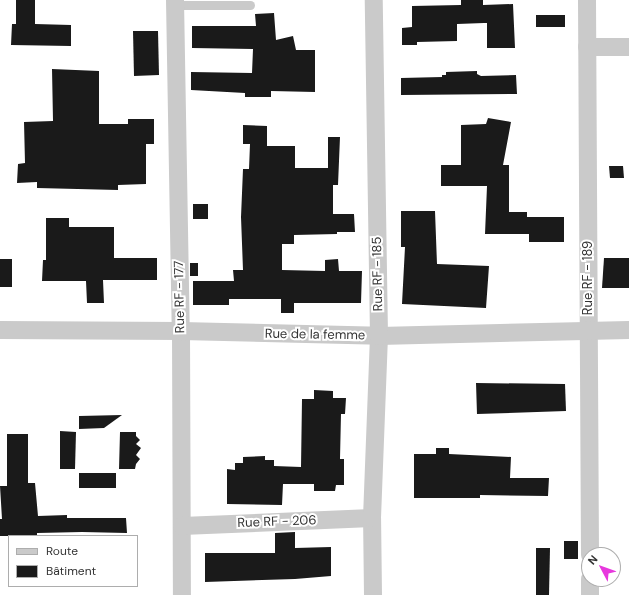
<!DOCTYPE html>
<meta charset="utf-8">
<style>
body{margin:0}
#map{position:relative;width:629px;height:595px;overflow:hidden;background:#fff;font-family:"DM Sans",sans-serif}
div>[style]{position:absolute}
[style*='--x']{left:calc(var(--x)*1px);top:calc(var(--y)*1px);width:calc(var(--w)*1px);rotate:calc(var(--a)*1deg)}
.building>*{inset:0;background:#1a1a1a}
.lane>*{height:9px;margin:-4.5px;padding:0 4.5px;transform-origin:4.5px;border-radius:4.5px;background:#cacaca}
.street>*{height:18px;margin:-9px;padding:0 9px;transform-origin:9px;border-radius:9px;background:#cacaca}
span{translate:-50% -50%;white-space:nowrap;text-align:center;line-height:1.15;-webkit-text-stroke:4px #fff;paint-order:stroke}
.street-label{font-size:13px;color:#333}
.legend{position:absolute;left:8px;top:535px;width:130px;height:52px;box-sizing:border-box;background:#fff;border:1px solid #adadad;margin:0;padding:5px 7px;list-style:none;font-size:12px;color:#333}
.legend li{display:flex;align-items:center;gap:8px;height:20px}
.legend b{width:20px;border:1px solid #adadad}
.north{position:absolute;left:581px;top:547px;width:40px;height:40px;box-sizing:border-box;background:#fff;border:1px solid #adadad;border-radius:50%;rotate:311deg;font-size:11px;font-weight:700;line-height:16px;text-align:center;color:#333}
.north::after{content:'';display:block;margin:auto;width:14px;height:18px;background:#e738dd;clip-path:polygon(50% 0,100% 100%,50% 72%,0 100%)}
</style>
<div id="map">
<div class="building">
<i style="clip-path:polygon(16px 0,35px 0,35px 24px,71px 25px,71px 46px,11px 45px,12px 24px,16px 24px)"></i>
<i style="clip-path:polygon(461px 0,483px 0,483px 5px,513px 4px,515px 48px,487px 48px,487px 23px,484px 23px,457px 24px,457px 41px,417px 42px,417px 45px,402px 45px,402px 28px,412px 27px,412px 6px,461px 5px)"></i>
<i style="clip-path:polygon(274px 13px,276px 40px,293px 36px,296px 50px,315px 50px,315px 92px,271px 91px,271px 97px,245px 97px,245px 93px,191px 90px,191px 72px,252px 73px,253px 49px,192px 48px,192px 26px,256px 26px,255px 14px)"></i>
<i style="clip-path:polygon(536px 15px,565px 15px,565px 27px,536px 27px)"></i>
<i style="clip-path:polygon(133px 31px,158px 31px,159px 75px,134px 76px)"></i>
<i style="clip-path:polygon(52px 69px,99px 71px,99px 124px,128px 124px,128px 119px,154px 119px,154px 144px,146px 144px,146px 184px,118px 185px,118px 190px,37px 188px,37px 182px,17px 183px,18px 164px,25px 163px,24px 122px,53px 121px)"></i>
<i style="clip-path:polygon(477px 71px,477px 74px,481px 76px,516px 75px,517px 94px,401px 95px,401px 78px,442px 77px,442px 75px,446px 75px,446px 72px)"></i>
<i style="clip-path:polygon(488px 118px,511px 122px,503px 165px,509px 165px,509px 212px,527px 212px,527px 217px,564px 217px,564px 242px,529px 242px,529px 234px,485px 234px,487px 186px,441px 186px,441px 165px,461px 165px,461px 125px,486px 124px)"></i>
<i style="clip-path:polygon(243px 125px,267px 126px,267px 146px,295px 146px,295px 168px,328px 168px,328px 137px,340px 137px,338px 185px,333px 185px,333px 214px,354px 214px,355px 232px,337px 232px,337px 234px,294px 235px,294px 244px,282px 244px,282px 270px,325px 271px,325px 260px,338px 259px,339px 271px,362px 271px,361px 303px,294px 303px,294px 313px,281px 313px,281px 299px,229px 299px,229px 305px,193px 305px,193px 281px,234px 281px,233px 270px,243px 270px,241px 217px,243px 169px,249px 169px,250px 144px,243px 144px)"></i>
<i style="clip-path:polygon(609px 166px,623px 166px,624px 178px,610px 178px)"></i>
<i style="clip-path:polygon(193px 204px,208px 204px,208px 219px,193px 219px)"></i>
<i style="clip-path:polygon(401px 211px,435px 211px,437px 264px,489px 266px,486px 308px,402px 304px,405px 247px,401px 247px)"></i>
<i style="clip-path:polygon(46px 218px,69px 218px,69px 227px,114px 227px,114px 258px,157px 258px,157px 280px,103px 280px,104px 303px,87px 303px,86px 281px,42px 281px,43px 260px,46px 260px)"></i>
<i style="clip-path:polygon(604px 258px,629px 258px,629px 288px,602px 288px)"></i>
<i style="clip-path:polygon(0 259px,12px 259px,12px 287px,0 287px)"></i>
<i style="clip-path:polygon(190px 263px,198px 263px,198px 276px,190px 276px)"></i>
<i style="clip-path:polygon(476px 383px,565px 384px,566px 411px,477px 414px)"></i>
<i style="clip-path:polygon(314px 390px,333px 391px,333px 398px,346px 398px,345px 414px,341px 414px,340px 459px,344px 459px,344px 485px,336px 485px,335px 491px,314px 491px,314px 484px,283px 484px,282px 505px,227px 504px,227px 469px,235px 470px,235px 463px,243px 463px,243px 457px,265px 456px,265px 460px,274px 460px,274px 466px,301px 467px,302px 399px,314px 399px)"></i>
<i style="clip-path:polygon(122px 415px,104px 428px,79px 429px,79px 416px)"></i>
<i style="clip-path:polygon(60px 431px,76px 432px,75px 469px,60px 469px)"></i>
<i style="clip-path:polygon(120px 432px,136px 432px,136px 436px,140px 440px,136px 444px,141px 448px,136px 455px,140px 459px,136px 464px,135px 469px,119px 469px)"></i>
<i style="clip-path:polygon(7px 434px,28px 434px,28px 483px,35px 483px,38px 516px,67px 515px,67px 518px,126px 518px,127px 533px,82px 532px,37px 533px,37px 536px,0 536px,0 519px,2px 519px,0 486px,7px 486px)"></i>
<i style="clip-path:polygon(436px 448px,449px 448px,449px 454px,511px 457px,510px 478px,549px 478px,548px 496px,480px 495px,480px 498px,414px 498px,414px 454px,436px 454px)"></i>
<i style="clip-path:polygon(79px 473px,116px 473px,116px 488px,79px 488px)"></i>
<i style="clip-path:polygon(295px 532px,295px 548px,331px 547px,331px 576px,295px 579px,205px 582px,205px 553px,275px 553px,275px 533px)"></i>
<i style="clip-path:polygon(564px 541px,578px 541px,578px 559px,564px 559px)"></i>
<i style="clip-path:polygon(536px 548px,550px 548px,549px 595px,536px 595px)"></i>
</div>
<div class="lane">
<i style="--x:175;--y:5;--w:75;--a:0"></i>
</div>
<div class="street">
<i style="--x:175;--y:0;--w:331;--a:89"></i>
<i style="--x:181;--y:331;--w:264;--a:89.8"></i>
<i style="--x:587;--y:0;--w:555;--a:89.69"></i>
<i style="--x:587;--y:47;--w:42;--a:0"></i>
<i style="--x:0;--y:330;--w:181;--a:0.3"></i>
<i style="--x:181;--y:331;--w:198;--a:1.4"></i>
<i style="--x:379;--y:336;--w:250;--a:-1.4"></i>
<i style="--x:182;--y:526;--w:190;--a:-2.4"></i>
<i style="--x:590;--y:579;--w:16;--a:90"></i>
<i style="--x:373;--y:595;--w:77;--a:-90.7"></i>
<i style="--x:372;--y:518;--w:182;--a:-87.8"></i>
<i style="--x:379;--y:336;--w:336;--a:-90.9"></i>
</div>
<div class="street-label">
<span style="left:378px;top:274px;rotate:-91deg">Rue RF - 185</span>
<span style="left:588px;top:278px;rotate:-90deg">Rue RF - 189</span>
<span style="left:180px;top:297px;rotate:-91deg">Rue RF - 177</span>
<span style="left:315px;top:335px;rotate:1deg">Rue de la femme</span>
<span style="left:277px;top:522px;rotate:-2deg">Rue RF - 206</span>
</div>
<ul class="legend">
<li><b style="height:5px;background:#cacaca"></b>Route</li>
<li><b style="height:11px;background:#1a1a1a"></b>Bâtiment</li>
</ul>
<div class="north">N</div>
</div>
